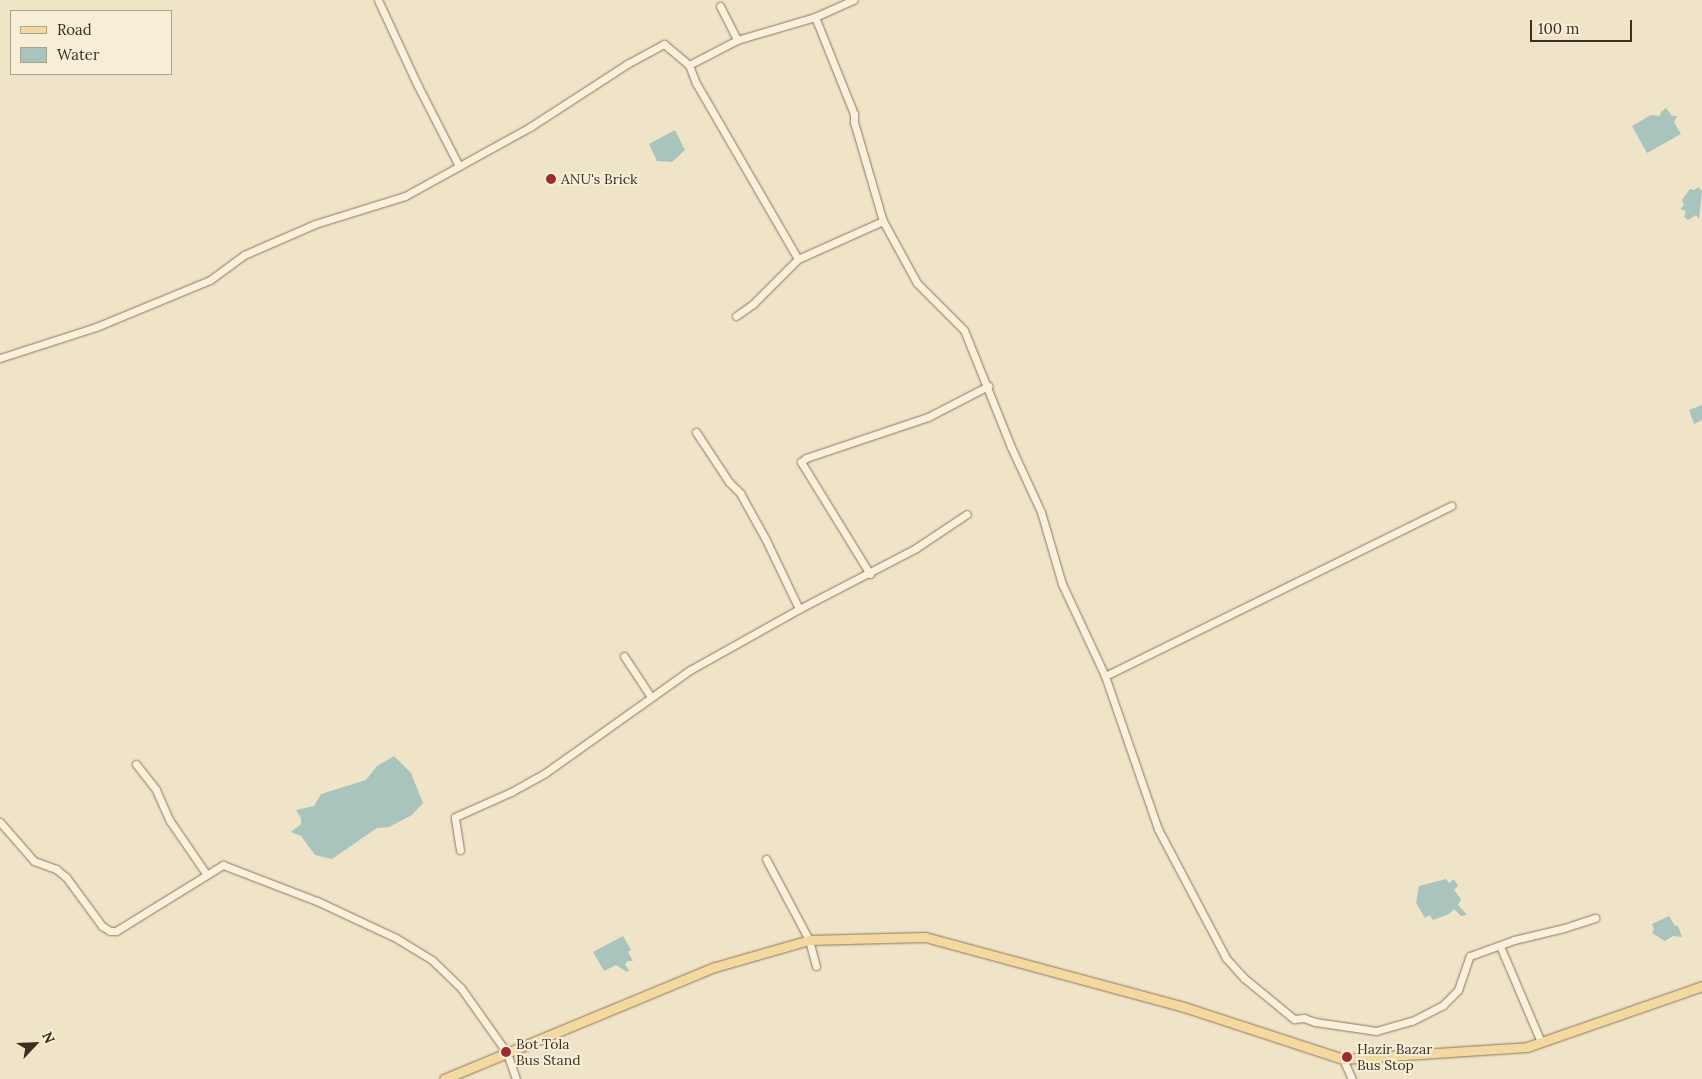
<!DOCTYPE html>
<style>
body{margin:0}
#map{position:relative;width:1702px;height:1079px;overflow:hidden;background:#f0e4c8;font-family:Lora,serif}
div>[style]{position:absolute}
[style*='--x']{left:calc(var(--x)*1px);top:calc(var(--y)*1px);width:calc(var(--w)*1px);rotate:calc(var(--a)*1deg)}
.water>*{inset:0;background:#a9c4bc}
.roads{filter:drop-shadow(0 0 1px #8d765c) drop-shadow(0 0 1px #8d765c)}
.minor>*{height:7px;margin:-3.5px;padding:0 3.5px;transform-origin:3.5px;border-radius:3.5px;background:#faf1dc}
.major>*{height:9px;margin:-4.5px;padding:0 4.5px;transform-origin:4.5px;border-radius:4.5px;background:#f3d9a0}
.dots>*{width:14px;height:14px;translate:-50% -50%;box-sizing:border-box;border:2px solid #f7eed8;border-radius:50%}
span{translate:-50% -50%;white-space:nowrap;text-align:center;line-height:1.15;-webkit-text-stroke:4px #f7eed8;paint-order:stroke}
.poi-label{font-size:14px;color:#3d2e20}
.left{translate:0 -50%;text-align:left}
.legend{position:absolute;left:10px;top:10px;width:162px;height:65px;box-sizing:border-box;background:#f7eed8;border:1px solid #ada18e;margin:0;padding:6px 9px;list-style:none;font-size:15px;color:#3d2e20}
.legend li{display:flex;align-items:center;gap:10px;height:25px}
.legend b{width:25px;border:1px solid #ada18e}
.north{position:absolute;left:10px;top:1019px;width:50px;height:50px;-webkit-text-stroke:4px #f7eed8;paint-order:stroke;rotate:65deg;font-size:14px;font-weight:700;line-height:20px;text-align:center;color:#3d2e20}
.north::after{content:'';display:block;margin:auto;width:18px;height:22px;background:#3d2e20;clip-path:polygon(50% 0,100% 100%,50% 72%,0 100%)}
.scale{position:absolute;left:1530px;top:20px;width:102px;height:22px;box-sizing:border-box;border:2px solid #3d2e20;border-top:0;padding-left:6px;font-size:15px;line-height:18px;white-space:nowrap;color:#3d2e20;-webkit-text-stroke:4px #f7eed8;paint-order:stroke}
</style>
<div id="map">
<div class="water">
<i style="clip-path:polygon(1666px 108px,1672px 116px,1677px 116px,1674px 122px,1681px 134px,1647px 153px,1632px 126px,1651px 115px,1660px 116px,1661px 112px)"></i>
<i style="clip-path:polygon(675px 130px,685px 150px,672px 162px,657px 161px,649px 144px)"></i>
<i style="clip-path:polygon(1698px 187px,1702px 191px,1699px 219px,1696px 215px,1688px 220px,1684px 217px,1686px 211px,1680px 209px,1684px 205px,1682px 200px,1690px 189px,1694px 190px)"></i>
<i style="clip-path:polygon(1702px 405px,1702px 420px,1694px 424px,1689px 410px)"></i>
<i style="clip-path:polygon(394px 756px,411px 773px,423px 803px,412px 815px,389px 827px,377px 828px,332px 859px,315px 855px,301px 836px,291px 832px,301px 824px,301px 818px,296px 810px,314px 806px,321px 794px,366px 780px,377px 766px)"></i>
<i style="clip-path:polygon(1446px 879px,1449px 883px,1454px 879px,1458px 886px,1454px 890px,1461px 899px,1458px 905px,1467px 915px,1461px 916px,1454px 909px,1449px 914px,1433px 920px,1430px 915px,1425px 918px,1416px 903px,1419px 886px)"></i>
<i style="clip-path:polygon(1669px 916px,1675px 926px,1678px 926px,1682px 937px,1673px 936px,1665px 941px,1652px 933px,1654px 929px,1652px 924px)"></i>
<i style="clip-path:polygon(623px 936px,631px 950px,628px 952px,633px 961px,627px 961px,625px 965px,629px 970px,627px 972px,616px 965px,604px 971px,593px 952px)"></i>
</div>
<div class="roads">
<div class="minor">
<i style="--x:378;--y:0;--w:95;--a:65.1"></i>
<i style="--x:418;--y:86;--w:90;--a:62.9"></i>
<i style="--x:720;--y:6;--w:38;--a:63"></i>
<i style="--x:815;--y:17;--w:105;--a:68.1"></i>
<i style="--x:854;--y:114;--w:8;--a:90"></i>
<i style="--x:854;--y:122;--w:103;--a:73.7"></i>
<i style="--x:883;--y:221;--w:71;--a:61.3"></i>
<i style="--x:917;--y:283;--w:66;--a:45"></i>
<i style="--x:964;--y:330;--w:126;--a:68.1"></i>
<i style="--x:1011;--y:447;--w:72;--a:65.2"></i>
<i style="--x:1041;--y:512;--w:75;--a:73.7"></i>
<i style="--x:1062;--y:584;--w:102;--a:64.9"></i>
<i style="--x:1105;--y:676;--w:162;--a:70.9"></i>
<i style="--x:1158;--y:829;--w:146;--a:62.2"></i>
<i style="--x:1226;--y:958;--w:27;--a:48"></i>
<i style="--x:1244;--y:978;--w:65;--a:39.4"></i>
<i style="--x:1294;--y:1019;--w:10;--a:-6"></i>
<i style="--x:1304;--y:1018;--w:12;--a:20"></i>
<i style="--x:1315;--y:1022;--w:62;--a:8.4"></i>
<i style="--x:1376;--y:1031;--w:37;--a:-16"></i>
<i style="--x:1412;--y:1021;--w:35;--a:-27"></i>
<i style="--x:1443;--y:1005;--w:21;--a:-45"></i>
<i style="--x:1458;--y:990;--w:36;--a:-71"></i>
<i style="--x:1470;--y:956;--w:47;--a:-20"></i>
<i style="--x:1514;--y:940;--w:51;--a:-13.5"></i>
<i style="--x:1564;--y:928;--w:33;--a:-18"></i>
<i style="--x:689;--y:65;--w:54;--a:-27.5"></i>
<i style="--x:737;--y:40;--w:81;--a:-16.4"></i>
<i style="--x:815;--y:17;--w:42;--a:-24.1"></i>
<i style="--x:736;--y:316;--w:21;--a:-35"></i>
<i style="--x:753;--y:304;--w:64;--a:-45"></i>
<i style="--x:798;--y:259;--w:93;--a:-24.1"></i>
<i style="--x:0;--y:358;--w:101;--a:-17.9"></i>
<i style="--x:96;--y:327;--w:123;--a:-22.4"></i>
<i style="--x:210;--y:280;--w:42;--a:-36.3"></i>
<i style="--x:244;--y:255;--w:77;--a:-23.6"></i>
<i style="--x:315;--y:224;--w:94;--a:-17.3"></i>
<i style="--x:405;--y:196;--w:143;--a:-28.9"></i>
<i style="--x:530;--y:127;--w:116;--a:-33"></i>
<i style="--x:627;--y:64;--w:42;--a:-28.4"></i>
<i style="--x:664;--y:44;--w:33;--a:40"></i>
<i style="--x:689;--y:65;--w:19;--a:69"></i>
<i style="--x:696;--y:83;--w:203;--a:59.9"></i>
<i style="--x:696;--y:432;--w:60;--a:56.6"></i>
<i style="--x:729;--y:482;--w:16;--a:45"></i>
<i style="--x:740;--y:493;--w:54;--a:61"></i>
<i style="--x:766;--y:540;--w:76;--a:64.4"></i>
<i style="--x:870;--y:574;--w:132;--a:-121.6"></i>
<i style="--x:801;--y:462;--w:6;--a:-39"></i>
<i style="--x:806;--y:458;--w:129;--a:-18.6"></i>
<i style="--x:928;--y:417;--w:68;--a:-27.3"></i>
<i style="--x:624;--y:656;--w:49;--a:56.6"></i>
<i style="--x:1105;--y:676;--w:386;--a:-26.2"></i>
<i style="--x:136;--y:764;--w:33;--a:52"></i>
<i style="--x:156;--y:790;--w:34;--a:66"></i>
<i style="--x:170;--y:821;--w:65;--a:55.6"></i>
<i style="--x:0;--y:822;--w:52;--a:48.9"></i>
<i style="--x:34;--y:861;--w:23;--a:20"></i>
<i style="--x:56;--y:869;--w:13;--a:39"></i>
<i style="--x:66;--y:877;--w:61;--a:53.7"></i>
<i style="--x:102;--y:926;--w:9;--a:32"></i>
<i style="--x:110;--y:931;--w:6;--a:0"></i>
<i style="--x:116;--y:931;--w:126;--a:-31.7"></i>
<i style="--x:223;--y:865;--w:101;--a:21"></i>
<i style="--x:317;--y:901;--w:87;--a:25.1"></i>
<i style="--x:396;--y:938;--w:42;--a:31.4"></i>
<i style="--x:432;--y:960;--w:40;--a:44"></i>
<i style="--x:461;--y:988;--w:80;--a:54.7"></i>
<i style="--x:507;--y:1053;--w:28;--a:71"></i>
<i style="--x:460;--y:850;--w:33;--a:-99"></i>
<i style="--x:455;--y:817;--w:61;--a:-24.1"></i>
<i style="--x:511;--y:792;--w:39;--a:-29"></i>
<i style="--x:545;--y:773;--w:178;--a:-35.4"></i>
<i style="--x:690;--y:670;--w:125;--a:-29.2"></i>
<i style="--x:799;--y:609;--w:132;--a:-27.5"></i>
<i style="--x:916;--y:548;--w:61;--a:-33.7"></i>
<i style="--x:766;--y:859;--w:92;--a:62"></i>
<i style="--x:809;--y:940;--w:27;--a:75"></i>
<i style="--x:1500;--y:946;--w:104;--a:66.9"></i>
<i style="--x:1343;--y:1059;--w:22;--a:66"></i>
</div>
<div class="major">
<i style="--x:444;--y:1079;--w:293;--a:-22.5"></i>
<i style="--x:715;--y:967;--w:98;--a:-16"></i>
<i style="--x:809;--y:940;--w:116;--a:-1.5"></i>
<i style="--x:925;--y:937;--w:268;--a:15.1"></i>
<i style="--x:1184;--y:1007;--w:167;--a:18.1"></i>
<i style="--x:1343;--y:1059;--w:184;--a:-3.7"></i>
<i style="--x:1527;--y:1047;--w:185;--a:-19.2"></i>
</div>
</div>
<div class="dots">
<i style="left:551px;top:179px;background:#9e2a2b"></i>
<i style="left:506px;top:1052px;background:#9e2a2b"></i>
<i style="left:1347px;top:1057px;background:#9e2a2b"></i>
</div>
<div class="poi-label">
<span class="left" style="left:561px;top:179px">ANU's Brick</span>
<span class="left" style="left:516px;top:1052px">Bot Tola<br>Bus Stand</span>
<span class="left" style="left:1357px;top:1057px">Hazir Bazar<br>Bus Stop</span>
</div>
<ul class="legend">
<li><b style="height:6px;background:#f3d9a0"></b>Road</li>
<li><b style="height:14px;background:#a9c4bc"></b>Water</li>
</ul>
<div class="north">N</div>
<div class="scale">100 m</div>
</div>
